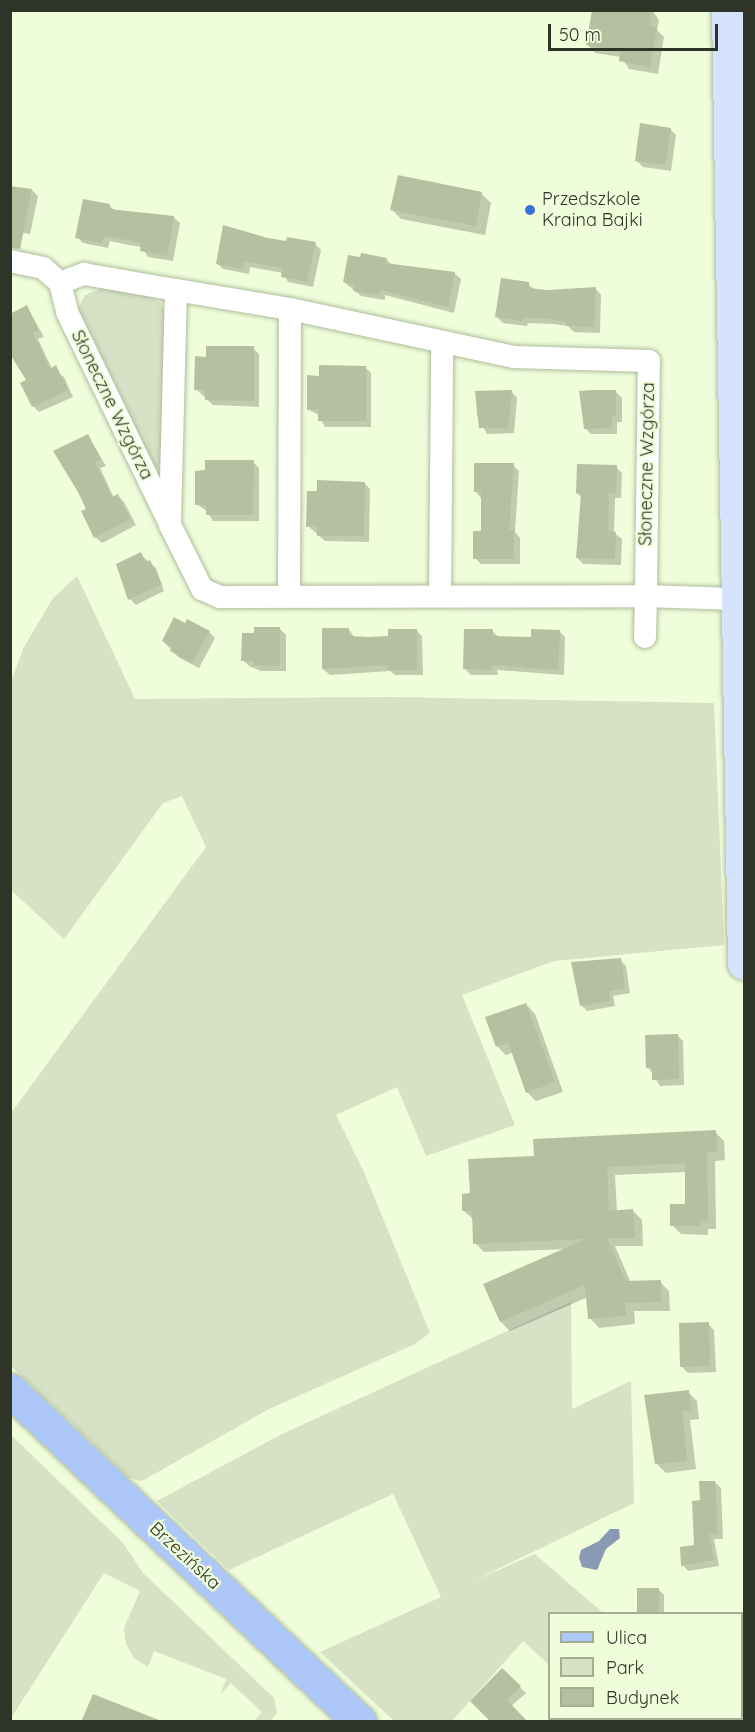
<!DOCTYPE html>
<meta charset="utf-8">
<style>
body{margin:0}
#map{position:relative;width:755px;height:1732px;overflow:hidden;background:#effddb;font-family:Quicksand,sans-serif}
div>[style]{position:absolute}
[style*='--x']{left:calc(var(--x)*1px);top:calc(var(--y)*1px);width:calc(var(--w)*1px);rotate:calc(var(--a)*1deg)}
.green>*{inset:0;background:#d6e1c6}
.water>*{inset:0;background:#8a9ab5}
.shadow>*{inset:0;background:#0003}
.building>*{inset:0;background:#b4c0a0}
.roads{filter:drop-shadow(0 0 2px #b0bd9d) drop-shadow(0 0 2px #b0bd9d)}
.street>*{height:22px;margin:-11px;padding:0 11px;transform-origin:11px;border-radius:11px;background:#fff}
.secondary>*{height:32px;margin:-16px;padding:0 16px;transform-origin:16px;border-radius:16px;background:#d6e3fc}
.primary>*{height:33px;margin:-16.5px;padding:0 16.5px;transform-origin:16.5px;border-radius:16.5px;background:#acc7f8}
.dots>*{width:16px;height:16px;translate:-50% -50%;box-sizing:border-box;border:3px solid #effddb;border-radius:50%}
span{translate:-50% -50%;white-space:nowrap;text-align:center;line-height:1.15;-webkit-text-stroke:5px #effddb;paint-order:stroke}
.poi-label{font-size:18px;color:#2f3428}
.left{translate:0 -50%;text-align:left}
.street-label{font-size:18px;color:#2f3428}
.frame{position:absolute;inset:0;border:12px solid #2f3428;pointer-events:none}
.legend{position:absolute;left:548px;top:1612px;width:195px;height:108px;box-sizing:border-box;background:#effddb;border:2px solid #a2ad93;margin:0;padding:8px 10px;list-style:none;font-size:18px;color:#2f3428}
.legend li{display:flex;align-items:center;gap:12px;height:30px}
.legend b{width:30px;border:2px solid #a2ad93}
.scale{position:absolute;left:548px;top:24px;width:170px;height:27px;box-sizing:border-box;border:3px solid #2f3428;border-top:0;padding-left:8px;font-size:18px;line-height:21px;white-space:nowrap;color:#2f3428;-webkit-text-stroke:4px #effddb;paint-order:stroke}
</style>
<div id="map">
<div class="green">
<i style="clip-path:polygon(105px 287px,146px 294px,161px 303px,166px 315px,162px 464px,159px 468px,154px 468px,76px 313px,85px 295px)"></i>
<i style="clip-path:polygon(77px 576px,135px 699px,393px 697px,714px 703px,724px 945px,554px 961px,462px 995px,515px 1125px,426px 1156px,397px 1087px,336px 1115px,364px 1172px,430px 1333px,415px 1344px,269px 1409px,142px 1481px,129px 1478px,11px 1366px,11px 1113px,206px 847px,182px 796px,163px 803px,64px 939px,11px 890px,11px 682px,24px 647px,53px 598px)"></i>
<i style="clip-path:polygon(571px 1302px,572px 1409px,631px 1381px,634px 1503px,473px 1581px,535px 1554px,603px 1613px,550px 1614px,549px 1665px,523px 1641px,452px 1721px,394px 1721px,320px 1652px,441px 1597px,393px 1494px,229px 1570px,157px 1501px,282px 1434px)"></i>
<i style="clip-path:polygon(11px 1435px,123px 1543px,143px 1573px,274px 1698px,277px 1713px,270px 1721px,254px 1721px,262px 1712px,231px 1683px,220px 1695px,226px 1679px,154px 1651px,148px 1667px,134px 1658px,126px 1644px,124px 1628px,140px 1591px,104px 1573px,11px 1718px)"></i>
</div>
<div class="water">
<i style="clip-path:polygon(610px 1529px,619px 1529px,620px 1538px,606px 1549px,597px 1570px,582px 1567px,579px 1558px,581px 1550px,599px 1541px)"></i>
</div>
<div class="shadow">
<i style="clip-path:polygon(594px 10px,652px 10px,659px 20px,657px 30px,664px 37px,658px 74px,629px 69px,621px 57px,595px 53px,587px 44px)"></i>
<i style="clip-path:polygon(670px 129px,676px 135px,671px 171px,643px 167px,636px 160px)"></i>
<i style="clip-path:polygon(32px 190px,38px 196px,30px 234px,10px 231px)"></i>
<i style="clip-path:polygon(482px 194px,491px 203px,485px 235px,401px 219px,392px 210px)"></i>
<i style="clip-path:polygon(109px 205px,115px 211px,173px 217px,180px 223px,173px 261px,148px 257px,142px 247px,129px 245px,110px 241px,108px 248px,83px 243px,77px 237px)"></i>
<i style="clip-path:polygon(267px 240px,315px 244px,321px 250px,313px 287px,288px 282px,283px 273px,250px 267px,249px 274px,223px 269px,217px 263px)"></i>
<i style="clip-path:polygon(386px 259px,392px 265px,454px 273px,461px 279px,454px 313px,385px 295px,385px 300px,361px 296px,344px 282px)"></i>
<i style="clip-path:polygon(528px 284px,535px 290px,547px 292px,595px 288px,601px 295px,600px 333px,574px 332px,568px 326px,553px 324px,528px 323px,527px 326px,503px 323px,497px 317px)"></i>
<i style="clip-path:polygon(27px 307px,44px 337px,38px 339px,53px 371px,64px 377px,73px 397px,39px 412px,33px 406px,28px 381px)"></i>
<i style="clip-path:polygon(253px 348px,259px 354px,259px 407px,213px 405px,196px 389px,207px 359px)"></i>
<i style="clip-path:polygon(365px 367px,371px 373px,371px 427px,325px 427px,319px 415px,309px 410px,321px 377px)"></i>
<i style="clip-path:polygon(511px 391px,517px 398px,514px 433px,487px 434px,477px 415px,476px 392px)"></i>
<i style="clip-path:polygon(616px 392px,622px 398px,622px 422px,617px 422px,617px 434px,591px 434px,585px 428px)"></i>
<i style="clip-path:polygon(88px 436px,106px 466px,100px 468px,114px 498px,118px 496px,124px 502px,136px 525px,102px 543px,95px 537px,88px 510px)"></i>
<i style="clip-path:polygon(253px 462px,259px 468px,259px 521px,213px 521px,207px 511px,196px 504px)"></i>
<i style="clip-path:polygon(513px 465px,519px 471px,515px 532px,520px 538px,520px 564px,481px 564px,475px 558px,483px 532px,481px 498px,475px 491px)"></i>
<i style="clip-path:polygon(616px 467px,622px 473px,621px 498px,615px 498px,614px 533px,622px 539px,621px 565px,583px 564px,577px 557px,582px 498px,577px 493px)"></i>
<i style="clip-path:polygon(364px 483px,370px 489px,369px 542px,325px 541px,308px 526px,319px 492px)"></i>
<i style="clip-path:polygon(140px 554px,156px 568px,164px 591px,136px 605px,130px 599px)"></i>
<i style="clip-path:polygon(280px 629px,286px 635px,286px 671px,261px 671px,249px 666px,243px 660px,255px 634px)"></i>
<i style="clip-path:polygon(349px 630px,355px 638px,390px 638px,416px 630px,422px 636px,423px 675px,395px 675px,390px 671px,330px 675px,323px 669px)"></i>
<i style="clip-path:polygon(492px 631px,499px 637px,532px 638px,559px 631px,565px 637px,564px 675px,497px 670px,498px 675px,471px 675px,465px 669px)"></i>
<i style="clip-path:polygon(209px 632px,215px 638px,199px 668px,178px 657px,163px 641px)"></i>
<i style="clip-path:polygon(620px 960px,626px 966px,630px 993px,613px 996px,615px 1006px,587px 1011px,581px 1005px)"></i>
<i style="clip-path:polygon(526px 1004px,535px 1014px,563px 1092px,536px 1101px,527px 1092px,512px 1053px,506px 1055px,497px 1046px)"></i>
<i style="clip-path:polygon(677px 1035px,683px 1041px,684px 1085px,660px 1086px,648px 1067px)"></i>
<i style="clip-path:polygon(715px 1132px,724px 1141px,725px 1160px,715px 1161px,716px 1229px,708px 1229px,708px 1235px,681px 1234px,672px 1225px,687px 1206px,686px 1172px,615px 1175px,617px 1212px,633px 1211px,642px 1220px,643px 1246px,615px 1246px,631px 1283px,660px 1282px,669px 1291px,670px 1311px,634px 1311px,635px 1324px,599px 1328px,590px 1318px,588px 1297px,510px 1331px,501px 1322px,567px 1249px,484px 1252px,475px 1243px,474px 1220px,464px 1211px,472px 1194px,535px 1158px)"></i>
<i style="clip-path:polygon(708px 1324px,714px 1330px,716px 1372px,688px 1373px,682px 1367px)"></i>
<i style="clip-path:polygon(688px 1392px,697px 1401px,699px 1419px,690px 1420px,696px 1469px,666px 1473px,656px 1463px)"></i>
<i style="clip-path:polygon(715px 1482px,721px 1488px,723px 1539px,714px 1539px,719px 1566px,688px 1571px,683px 1565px,695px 1546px)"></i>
<i style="clip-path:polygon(658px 1589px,664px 1595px,664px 1614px,638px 1614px)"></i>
<i style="clip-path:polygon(502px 1670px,526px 1693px,493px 1722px)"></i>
<i style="clip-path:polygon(610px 1718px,643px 1718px,643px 1720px,612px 1721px)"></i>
</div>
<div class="building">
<i style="clip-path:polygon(592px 10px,652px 10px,649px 26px,657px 27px,650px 67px,619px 61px,620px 52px,586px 45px)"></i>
<i style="clip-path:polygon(640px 123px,671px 128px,665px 165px,635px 161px)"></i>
<i style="clip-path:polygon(398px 175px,482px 192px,476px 226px,390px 210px)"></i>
<i style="clip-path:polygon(10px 186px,32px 189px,20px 249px,10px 248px)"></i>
<i style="clip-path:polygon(83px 199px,110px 204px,109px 209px,174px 216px,167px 256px,140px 251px,141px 243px,122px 239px,104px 236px,102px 243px,75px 238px)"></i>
<i style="clip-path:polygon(223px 225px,268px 238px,286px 241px,287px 237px,316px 242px,307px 282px,281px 277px,282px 268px,244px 261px,243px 269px,216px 264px)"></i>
<i style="clip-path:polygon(361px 253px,387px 258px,385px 263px,455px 272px,448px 307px,380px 290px,379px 295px,353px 291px,355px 285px,343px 282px,348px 255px,360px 257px)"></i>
<i style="clip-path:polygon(501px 278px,529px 282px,529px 288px,547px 290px,596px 287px,594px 327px,566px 326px,566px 322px,546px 318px,522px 318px,522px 321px,495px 317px)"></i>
<i style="clip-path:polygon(27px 305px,39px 331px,33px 333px,50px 369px,56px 365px,68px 390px,32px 407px,20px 383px,26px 380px,10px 354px,10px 314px)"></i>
<i style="clip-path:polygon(206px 346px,254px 346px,254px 401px,205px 400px,205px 390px,194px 390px,195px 356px,206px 357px)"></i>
<i style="clip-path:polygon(319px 365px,366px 366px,366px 421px,318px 421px,318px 409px,307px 410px,307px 375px,319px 376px)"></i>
<i style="clip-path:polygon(512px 390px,508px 428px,479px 428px,475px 391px)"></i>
<i style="clip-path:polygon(593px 390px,616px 390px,616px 416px,612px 416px,612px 428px,584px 429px,579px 391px)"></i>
<i style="clip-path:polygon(88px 434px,101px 459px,95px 462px,112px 497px,118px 494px,130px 519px,94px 538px,81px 511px,86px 509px,78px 492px,53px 451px)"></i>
<i style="clip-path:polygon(205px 460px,254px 460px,253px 515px,206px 515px,206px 505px,195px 505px,195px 471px,205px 470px)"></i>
<i style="clip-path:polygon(474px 463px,514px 463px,509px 530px,514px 530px,514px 559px,473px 559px,473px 531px,481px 531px,481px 492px,474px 492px)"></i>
<i style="clip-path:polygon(577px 464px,617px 465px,616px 493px,609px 493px,608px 531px,616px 532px,615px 559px,576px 558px,581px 494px,576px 493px)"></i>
<i style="clip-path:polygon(317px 480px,365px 482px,364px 536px,317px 536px,317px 526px,306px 527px,307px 491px,317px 491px)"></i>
<i style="clip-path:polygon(141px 552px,146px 563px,150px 560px,162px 584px,128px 600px,116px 564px)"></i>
<i style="clip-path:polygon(174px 617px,185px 623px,187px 619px,210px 631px,192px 663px,170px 651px,172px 647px,162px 641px)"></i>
<i style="clip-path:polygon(254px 627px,280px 627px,280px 666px,254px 665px,254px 661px,241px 661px,242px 633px,254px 633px)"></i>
<i style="clip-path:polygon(322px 628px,349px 628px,349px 636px,369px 637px,388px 636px,388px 629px,417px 629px,417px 670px,387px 670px,388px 665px,322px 669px)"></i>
<i style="clip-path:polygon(464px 629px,493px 629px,492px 636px,531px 637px,531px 629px,560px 630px,558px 670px,492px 665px,492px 670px,463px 669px)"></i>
<i style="clip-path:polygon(621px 958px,625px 988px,609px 991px,610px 1001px,580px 1006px,571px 962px)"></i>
<i style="clip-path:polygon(526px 1003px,555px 1082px,526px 1093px,508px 1042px,496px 1047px,485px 1017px)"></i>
<i style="clip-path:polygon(678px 1034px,679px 1079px,652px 1080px,652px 1068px,646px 1068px,645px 1035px)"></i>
<i style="clip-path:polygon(716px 1130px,717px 1152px,707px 1152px,708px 1221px,700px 1220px,700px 1226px,670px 1226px,670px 1204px,685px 1204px,685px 1163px,607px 1167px,609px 1211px,633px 1209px,635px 1238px,607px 1238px,626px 1281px,661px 1280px,661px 1302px,625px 1303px,626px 1316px,588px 1319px,585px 1285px,500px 1322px,483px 1284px,586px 1239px,473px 1244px,472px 1211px,462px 1211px,462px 1194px,470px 1193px,468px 1159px,534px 1156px,533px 1139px)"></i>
<i style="clip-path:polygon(709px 1322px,710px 1366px,680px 1367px,679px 1323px)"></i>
<i style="clip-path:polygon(689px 1390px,691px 1410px,682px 1411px,687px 1461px,655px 1464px,644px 1395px)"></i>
<i style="clip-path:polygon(699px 1481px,715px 1481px,718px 1534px,709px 1534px,714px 1560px,681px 1566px,680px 1547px,694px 1545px,692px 1501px,700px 1500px)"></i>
<i style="clip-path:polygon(637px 1588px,659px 1588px,659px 1614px,637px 1614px)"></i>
<i style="clip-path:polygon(502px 1668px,521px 1686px,507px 1700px,528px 1722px,491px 1722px,470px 1701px)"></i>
<i style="clip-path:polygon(93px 1694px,159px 1720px,159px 1722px,81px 1722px)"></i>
</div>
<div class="roads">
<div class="street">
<i style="--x:10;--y:261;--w:34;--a:12"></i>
<i style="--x:43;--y:268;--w:23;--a:41"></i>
<i style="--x:60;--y:283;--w:26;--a:-21"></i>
<i style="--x:84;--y:274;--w:93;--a:9.9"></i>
<i style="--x:60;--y:283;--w:30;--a:76"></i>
<i style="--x:67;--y:312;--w:231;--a:64.1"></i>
<i style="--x:289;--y:596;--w:287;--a:-89.8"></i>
<i style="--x:440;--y:596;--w:254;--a:-89.5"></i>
<i style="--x:645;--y:637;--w:41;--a:-88.6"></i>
<i style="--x:646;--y:596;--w:235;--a:-89.3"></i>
<i style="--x:649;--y:361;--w:135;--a:-178.3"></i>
<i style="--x:514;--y:357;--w:229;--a:-167.9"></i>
<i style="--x:290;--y:309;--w:116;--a:-170.5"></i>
<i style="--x:176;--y:290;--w:235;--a:91.5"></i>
<i style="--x:170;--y:525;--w:72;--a:63.4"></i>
<i style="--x:202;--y:589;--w:20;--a:24"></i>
<i style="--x:220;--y:597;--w:426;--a:-0.1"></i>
<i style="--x:646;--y:596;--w:92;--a:1.9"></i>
</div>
<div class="secondary">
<i style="--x:728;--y:10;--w:954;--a:89.04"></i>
</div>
<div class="primary">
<i style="--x:10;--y:1390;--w:482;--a:43.5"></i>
</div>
</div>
<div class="dots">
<i style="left:530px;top:210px;background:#3771e0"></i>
</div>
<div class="poi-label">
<span class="left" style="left:542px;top:210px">Przedszkole<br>Kraina Bajki</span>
</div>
<div class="street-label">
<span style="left:112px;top:405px;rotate:64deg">Słoneczne Wzgórza</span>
<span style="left:647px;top:464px;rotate:-89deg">Słoneczne Wzgórza</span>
<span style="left:185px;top:1556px;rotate:43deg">Brzezińska</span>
</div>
<div class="frame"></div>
<ul class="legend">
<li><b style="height:8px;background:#acc7f8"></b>Ulica</li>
<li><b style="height:16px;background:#d6e1c6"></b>Park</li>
<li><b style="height:16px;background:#b4c0a0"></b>Budynek</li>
</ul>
<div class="scale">50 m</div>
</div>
